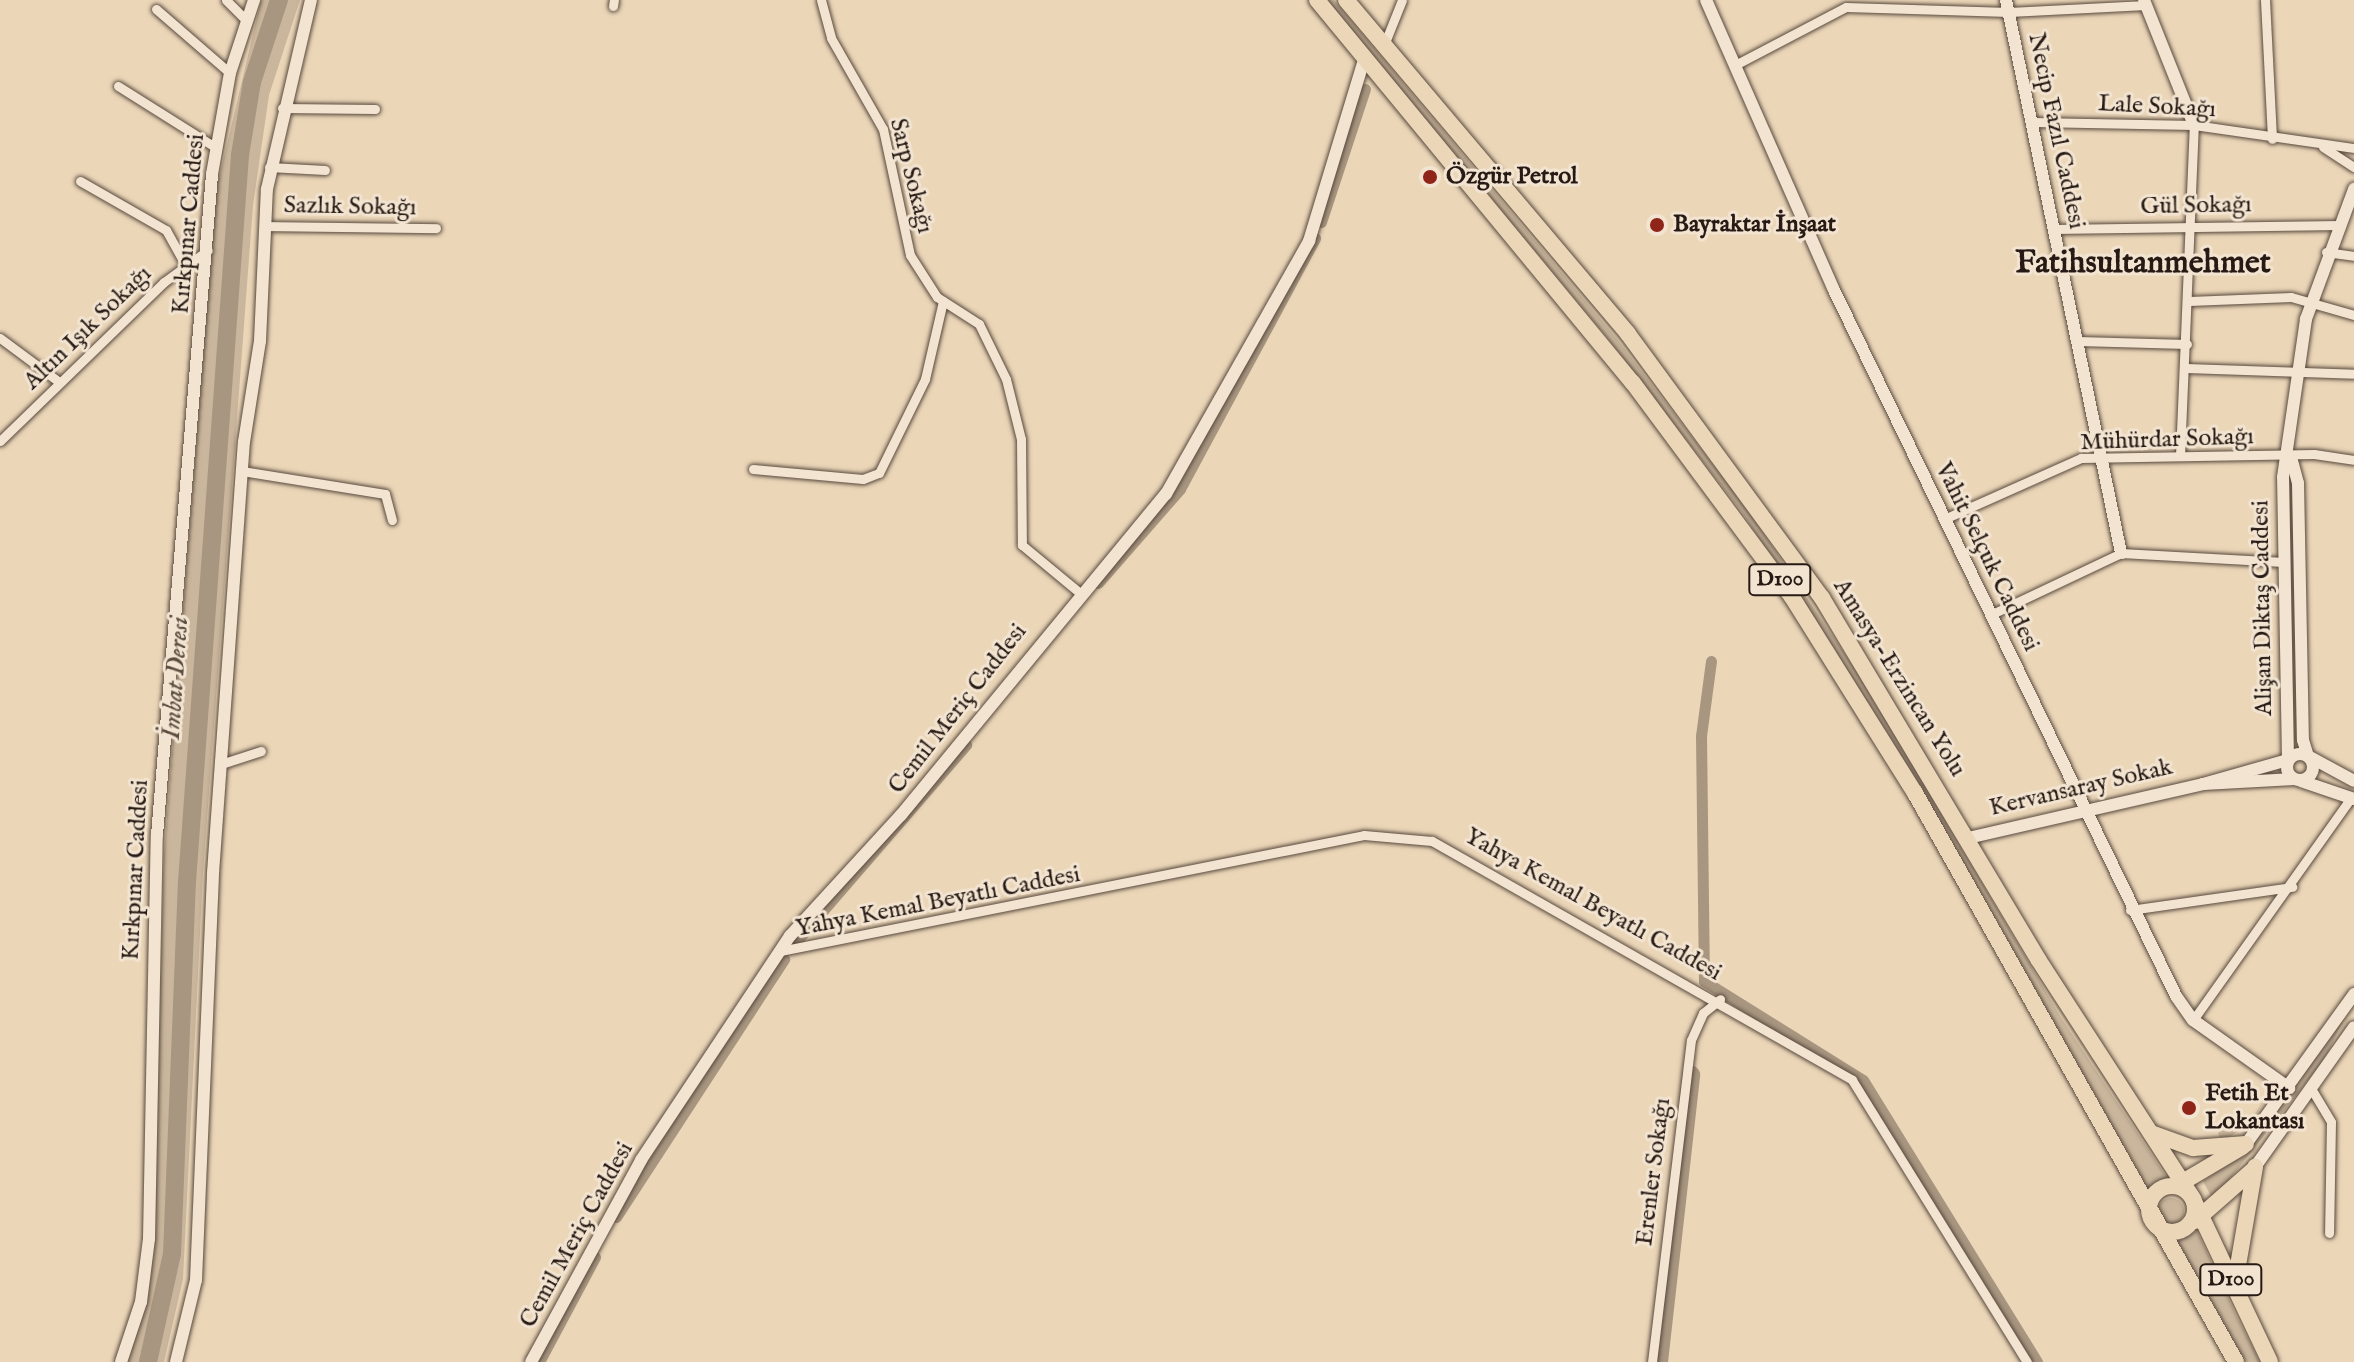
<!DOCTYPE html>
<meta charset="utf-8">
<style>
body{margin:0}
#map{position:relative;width:2354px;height:1362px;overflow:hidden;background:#ebd6b8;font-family:"IM FELL English",serif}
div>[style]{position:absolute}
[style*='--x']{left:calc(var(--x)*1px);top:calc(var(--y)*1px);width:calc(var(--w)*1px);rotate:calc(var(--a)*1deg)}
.green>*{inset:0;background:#cab69c}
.round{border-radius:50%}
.canal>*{height:11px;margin:-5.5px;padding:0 5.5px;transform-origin:5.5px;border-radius:5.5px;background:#a89680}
.river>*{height:18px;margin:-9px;padding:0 9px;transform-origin:9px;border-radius:9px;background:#a89680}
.roads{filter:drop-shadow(0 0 2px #58493d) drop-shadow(0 0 2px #58493d)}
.street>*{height:9px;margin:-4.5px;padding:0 4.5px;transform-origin:4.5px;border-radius:4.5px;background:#f2e4d1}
.secondary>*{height:12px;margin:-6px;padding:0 6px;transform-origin:6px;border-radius:6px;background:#f2e4d1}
.secondary>.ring{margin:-6px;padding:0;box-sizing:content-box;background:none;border:12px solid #f2e4d1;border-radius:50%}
.highway>*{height:16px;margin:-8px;padding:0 8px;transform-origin:8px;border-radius:8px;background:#ebd6b8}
.highway>.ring{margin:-8px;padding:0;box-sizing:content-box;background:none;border:16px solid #ebd6b8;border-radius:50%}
.dots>*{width:22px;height:22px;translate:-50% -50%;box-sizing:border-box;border:4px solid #f2e4d1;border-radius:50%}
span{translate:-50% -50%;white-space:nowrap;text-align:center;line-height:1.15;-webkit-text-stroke:6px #f2e4d1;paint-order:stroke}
.shield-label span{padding:2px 6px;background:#f2e4d1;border:2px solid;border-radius:6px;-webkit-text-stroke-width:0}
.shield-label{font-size:22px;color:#271a14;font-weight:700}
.street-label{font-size:24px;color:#271a14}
.poi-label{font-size:24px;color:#271a14;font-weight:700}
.left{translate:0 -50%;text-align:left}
.water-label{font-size:26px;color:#5b4c3f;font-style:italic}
.district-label{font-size:32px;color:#271a14;font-weight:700}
</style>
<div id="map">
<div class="green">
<i style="clip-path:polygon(261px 0,300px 0,269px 95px,253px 205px,203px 872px,183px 1279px,164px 1362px,127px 1362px,151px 1279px,164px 855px,216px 191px)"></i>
<i style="clip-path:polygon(1326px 0,1334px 0,1616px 338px,1747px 509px,1863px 681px,2060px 1016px,2167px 1178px,2146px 1191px,1915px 779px,1742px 512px,1610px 341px)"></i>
<i style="clip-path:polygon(2344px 1019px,2324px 1060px,2213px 1200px,2203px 1181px,2252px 1145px)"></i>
<i style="clip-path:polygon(2271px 1089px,2251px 1122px,2221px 1143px,2218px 1132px,2250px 1122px)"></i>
<i class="round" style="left:2158px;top:1198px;width:26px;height:26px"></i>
<i style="clip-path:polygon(2197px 1231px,2237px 1317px,2260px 1362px,2245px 1362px,2173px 1244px)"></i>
</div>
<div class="canal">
<i style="--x:1321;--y:222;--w:140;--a:-71.7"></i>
<i style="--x:1098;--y:583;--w:125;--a:-48.9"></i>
<i style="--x:1180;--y:489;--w:285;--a:-61.7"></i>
<i style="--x:1711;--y:661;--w:76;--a:97.6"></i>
<i style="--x:1701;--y:736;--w:245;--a:89.3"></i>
<i style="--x:1704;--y:981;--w:187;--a:31.9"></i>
<i style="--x:1863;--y:1080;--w:331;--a:58.3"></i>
<i style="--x:795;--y:943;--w:262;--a:-49.2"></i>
<i style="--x:616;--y:1217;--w:308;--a:-56.9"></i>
<i style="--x:539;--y:1362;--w:119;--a:-61.9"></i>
</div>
<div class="river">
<i style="--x:148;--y:1362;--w:111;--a:-77.5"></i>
<i style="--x:172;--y:1254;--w:372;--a:-87.7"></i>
<i style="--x:187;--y:882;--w:729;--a:-85.83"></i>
<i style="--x:240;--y:155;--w:74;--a:-80.7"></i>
<i style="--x:252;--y:82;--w:86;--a:-71.8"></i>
<i style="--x:1659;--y:1362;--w:289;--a:-83.6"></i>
</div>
<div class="roads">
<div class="street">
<i style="--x:226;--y:0;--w:30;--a:45"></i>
<i style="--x:821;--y:0;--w:39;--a:75"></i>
<i style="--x:831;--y:38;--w:105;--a:60.3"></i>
<i style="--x:883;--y:129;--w:129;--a:77.9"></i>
<i style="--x:910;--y:255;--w:50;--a:57.3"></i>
<i style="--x:937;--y:297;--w:50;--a:32.7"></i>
<i style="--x:979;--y:324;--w:61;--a:63.9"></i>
<i style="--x:1006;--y:379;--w:62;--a:76"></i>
<i style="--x:1021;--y:439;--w:106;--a:89.5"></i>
<i style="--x:1022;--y:545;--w:75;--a:39.6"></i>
<i style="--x:2265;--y:0;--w:139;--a:87.1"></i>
<i style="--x:613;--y:6;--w:6;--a:-81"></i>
<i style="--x:156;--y:9;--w:98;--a:40.9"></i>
<i style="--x:1384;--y:45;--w:48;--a:-68.2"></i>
<i style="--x:1735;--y:65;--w:125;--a:-27.6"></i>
<i style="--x:1846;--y:7;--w:163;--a:1.8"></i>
<i style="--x:2009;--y:12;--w:137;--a:-2.9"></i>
<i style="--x:118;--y:86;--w:115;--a:32.2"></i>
<i style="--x:282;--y:108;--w:93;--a:0.6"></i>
<i style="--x:2034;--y:122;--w:160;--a:1.1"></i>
<i style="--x:2194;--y:125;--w:162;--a:8.2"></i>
<i style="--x:2323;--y:147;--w:37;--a:33"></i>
<i style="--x:269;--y:167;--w:56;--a:3.1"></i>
<i style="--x:80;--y:181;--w:99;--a:29.7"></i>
<i style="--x:166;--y:230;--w:39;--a:61"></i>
<i style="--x:264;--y:226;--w:172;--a:0.7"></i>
<i style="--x:2053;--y:229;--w:287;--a:-0.8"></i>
<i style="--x:2326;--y:252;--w:28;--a:8"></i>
<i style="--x:2189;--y:301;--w:102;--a:-2.2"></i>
<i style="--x:2291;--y:297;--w:66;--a:15.9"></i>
<i style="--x:0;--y:338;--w:74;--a:36.7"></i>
<i style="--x:2078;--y:341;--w:109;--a:1.6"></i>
<i style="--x:2186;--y:368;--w:168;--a:2"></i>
<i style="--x:0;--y:441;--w:228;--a:-44.1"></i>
<i style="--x:164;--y:282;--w:54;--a:-36"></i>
<i style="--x:2180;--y:456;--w:331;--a:-87.6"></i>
<i style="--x:753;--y:469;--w:110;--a:5.2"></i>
<i style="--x:863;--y:479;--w:17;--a:-21"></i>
<i style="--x:879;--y:473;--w:105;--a:-63.9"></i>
<i style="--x:925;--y:379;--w:80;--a:-77"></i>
<i style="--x:242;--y:471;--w:145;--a:9.1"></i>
<i style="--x:385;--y:494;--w:27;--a:75"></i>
<i style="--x:1944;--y:519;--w:150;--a:-24"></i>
<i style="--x:2081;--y:458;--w:233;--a:-1"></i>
<i style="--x:2314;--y:454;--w:40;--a:8.5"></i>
<i style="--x:1990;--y:615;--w:145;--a:-25.3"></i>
<i style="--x:2121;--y:553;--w:163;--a:3.2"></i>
<i style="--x:221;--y:764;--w:42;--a:-18"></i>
<i style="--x:2130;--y:910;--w:164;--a:-8.1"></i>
<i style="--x:780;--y:951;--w:595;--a:-11.23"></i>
<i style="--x:1364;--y:835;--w:68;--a:5"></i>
<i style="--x:1432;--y:841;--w:483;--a:29.6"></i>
<i style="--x:1852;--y:1080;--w:332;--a:58.2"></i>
<i style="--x:2193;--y:1020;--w:272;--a:-54.6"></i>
<i style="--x:2312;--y:1090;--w:37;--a:59"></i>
<i style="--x:2331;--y:1122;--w:111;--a:91"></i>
<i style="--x:1652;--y:1362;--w:324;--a:-83.1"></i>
<i style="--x:1691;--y:1040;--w:30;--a:-66"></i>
<i style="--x:1703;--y:1013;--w:22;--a:-39"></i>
</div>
<div class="secondary">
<i style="--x:1706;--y:0;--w:315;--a:66.2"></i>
<i style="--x:1833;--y:288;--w:787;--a:64.15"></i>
<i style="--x:2176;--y:996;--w:29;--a:55"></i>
<i style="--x:2193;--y:1020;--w:118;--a:35.3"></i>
<i style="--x:2006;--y:0;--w:565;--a:78.25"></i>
<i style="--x:2144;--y:0;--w:135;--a:68.2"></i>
<i style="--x:2291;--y:457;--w:27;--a:75"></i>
<i style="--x:2298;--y:483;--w:257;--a:88.9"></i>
<i style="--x:2303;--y:740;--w:17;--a:73"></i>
<i style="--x:2308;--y:756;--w:52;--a:28.5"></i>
<i class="ring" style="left:2287px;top:754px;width:14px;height:14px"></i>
<i style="--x:2301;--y:781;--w:56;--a:18.8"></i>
<i style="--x:2203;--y:784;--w:88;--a:-15.8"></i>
<i style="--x:2288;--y:760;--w:283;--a:-91"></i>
<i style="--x:2283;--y:477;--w:160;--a:-81.7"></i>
<i style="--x:2306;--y:319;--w:139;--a:-69.7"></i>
<i style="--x:1968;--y:838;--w:241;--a:-12.9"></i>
<i style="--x:2203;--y:784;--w:91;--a:-3.1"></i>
<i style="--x:2246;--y:1144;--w:185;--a:-54.2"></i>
<i style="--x:2255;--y:1167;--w:171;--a:-54.7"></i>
<i style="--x:121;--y:1362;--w:63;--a:-71.6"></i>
<i style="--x:141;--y:1302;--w:64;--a:-82.8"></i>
<i style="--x:149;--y:1239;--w:404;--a:-88.9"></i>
<i style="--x:157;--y:835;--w:663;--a:-85.24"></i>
<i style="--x:212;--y:174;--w:103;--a:-79.9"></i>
<i style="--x:230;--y:73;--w:77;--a:-71.8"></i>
<i style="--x:176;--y:1362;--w:84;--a:-76.3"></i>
<i style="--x:196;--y:1280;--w:407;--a:-87.6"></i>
<i style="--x:213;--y:873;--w:432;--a:-85.9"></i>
<i style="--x:244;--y:442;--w:102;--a:-81"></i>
<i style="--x:260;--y:341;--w:152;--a:-87.4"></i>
<i style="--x:267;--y:189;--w:194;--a:-76.9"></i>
<i style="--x:531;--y:1362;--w:230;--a:-61.4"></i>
<i style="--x:641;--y:1160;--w:269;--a:-56.4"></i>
<i style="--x:790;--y:936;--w:164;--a:-47.5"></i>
<i style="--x:901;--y:815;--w:416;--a:-50.5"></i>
<i style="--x:1166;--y:494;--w:291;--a:-60.5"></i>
<i style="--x:1309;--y:241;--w:192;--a:-73.1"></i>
</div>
<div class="highway">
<i style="--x:1317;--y:0;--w:497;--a:50.5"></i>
<i style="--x:1633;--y:383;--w:267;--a:53.4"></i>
<i style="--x:1792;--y:597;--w:231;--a:57.9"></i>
<i style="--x:1915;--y:793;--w:653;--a:60.57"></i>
<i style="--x:1346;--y:0;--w:437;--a:49.8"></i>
<i style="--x:1628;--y:334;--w:328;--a:53.7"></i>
<i style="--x:1822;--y:598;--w:421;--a:59.1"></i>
<i style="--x:2038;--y:959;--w:286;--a:57.1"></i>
<i style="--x:2193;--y:1199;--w:180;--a:64.7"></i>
<i style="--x:2151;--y:1133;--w:45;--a:19.7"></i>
<i style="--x:2193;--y:1148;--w:53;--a:-4.3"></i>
<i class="ring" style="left:2149px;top:1186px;width:30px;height:30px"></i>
<i style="--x:2176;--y:1186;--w:77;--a:-30.6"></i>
<i style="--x:2195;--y:1221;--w:76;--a:-41.3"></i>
<i style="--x:2235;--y:1283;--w:118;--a:-80.2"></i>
</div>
</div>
<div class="dots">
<i style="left:1430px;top:177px;background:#8f2418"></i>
<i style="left:1657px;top:225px;background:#8f2418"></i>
<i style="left:2189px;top:1108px;background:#8f2418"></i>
</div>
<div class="shield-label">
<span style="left:1780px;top:580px">D100</span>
<span style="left:2231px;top:1280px">D100</span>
</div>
<div class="street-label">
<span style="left:2157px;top:107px;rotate:3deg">Lale Sokağı</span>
<span style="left:2056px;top:131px;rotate:78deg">Necip Fazıl Caddesi</span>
<span style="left:911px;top:176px;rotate:76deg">Sarp Sokağı</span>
<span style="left:2196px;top:206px;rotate:-1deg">Gül Sokağı</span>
<span style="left:350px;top:207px;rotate:1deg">Sazlık Sokağı</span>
<span style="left:189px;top:224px;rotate:-85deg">Kırkpınar Caddesi</span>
<span style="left:88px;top:328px;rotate:-44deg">Altın Işık Sokağı</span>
<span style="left:2167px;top:440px;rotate:-2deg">Mühürdar Sokağı</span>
<span style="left:1987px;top:557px;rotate:64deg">Vahit Selçuk Caddesi</span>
<span style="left:2263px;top:608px;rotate:-91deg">Alişan Diktaş Caddesi</span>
<span style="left:1899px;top:678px;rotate:58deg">Amasya-Erzincan Yolu</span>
<span style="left:958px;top:709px;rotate:-52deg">Cemil Meriç Caddesi</span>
<span style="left:2081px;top:788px;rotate:-13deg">Kervansaray Sokak</span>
<span style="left:136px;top:870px;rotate:-87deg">Kırkpınar Caddesi</span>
<span style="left:938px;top:902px;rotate:-11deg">Yahya Kemal Beyatlı Caddesi</span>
<span style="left:1593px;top:905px;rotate:29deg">Yahya Kemal Beyatlı Caddesi</span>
<span style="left:1654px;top:1172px;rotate:-83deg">Erenler Sokağı</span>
<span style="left:577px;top:1235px;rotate:-61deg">Cemil Meriç Caddesi</span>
</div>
<div class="poi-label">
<span class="left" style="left:1446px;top:177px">Özgür Petrol</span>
<span class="left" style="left:1673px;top:225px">Bayraktar İnşaat</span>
<span class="left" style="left:2205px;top:1108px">Fetih Et<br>Lokantası</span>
</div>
<div class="water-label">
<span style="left:176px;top:678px;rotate:-86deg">İmbat Deresi</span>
</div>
<div class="district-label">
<span style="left:2143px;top:264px">Fatihsultanmehmet</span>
</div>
</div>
